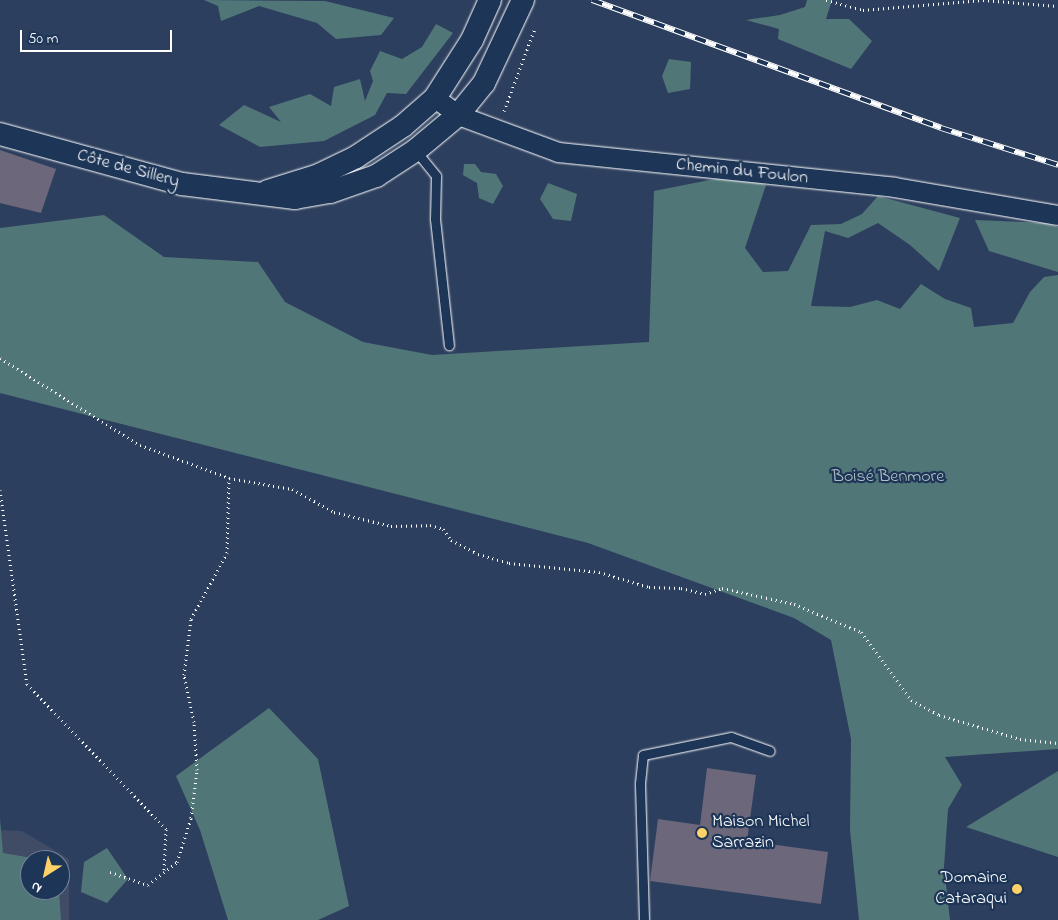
<!DOCTYPE html>
<meta charset="utf-8">
<style>
body{margin:0}
#map{position:relative;width:1058px;height:920px;overflow:hidden;background:#2d3f5e;font-family:"Indie Flower",sans-serif}
div>[style]{position:absolute}
[style*='--x']{left:calc(var(--x)*1px);top:calc(var(--y)*1px);width:calc(var(--w)*1px);rotate:calc(var(--a)*1deg)}
.built>*{inset:0;background:#404b66}
.green>*{inset:0;background:#517678}
.building>*{inset:0;background:#6c677a}
.path>*{height:3px;margin-top:-1.5px;transform-origin:0;background:repeating-linear-gradient(90deg,#fff 0 1px,transparent 0 5px)}
.roads{filter:drop-shadow(0 0 1px #fff) drop-shadow(0 0 1px #fff)}
.service>*{height:9px;margin:-4.5px;padding:0 4.5px;transform-origin:4.5px;border-radius:4.5px;background:#1d3557}
.minor>*{height:19px;margin:-9.5px;padding:0 9.5px;transform-origin:9.5px;border-radius:9.5px;background:#1d3557}
.tertiary>*{height:22px;margin:-11px;padding:0 11px;transform-origin:11px;border-radius:11px;background:#1d3557}
.rail>*{height:5.5px;margin-top:-2.75px;transform-origin:0;background:repeating-linear-gradient(90deg,#1d3557 0 11px,#fff 0 22px);box-sizing:border-box;border-block:1px solid #fff}
.dots>*{width:14px;height:14px;translate:-50% -50%;box-sizing:border-box;border:2px solid #1d3557;border-radius:50%}
span{translate:-50% -50%;white-space:nowrap;text-align:center;line-height:1.15;-webkit-text-stroke:4.5px #1d3557;paint-order:stroke}
.street-label{font-size:18px;color:#fff}
.park-label{font-size:18px;color:#b1c1c2}
.poi-label{font-size:18px;color:#fff}
.left{translate:0 -50%;text-align:left}
.right{translate:-100% -50%;text-align:right}
.north{position:absolute;left:20px;top:850px;width:50px;height:50px;box-sizing:border-box;background:#1d3557;border:1px solid #77869a;border-radius:50%;rotate:215deg;font-size:14px;font-weight:700;line-height:20px;text-align:center;color:#fff}
.north::after{content:'';display:block;margin:auto;width:18px;height:22px;background:#ffd166;clip-path:polygon(50% 0,100% 100%,50% 72%,0 100%)}
.scale{position:absolute;left:20px;top:30px;width:152px;height:22px;box-sizing:border-box;border:2px solid #fff;border-top:0;padding-left:6px;font-size:15px;line-height:18px;white-space:nowrap;color:#fff;-webkit-text-stroke:4px #1d3557;paint-order:stroke}
</style>
<div id="map">
<div class="built">
<i style="clip-path:polygon(evenodd,0 830px,22px 831px,69px 859px,69px 920px,0 920px,0 830px,30px 860px,60px 860px,60px 890px,30px 890px,30px 860px)"></i>
</div>
<div class="green">
<i style="clip-path:polygon(204px 0,325px 1px,394px 18px,381px 35px,336px 39px,317px 23px,259px 6px,221px 21px,218px 6px)"></i>
<i style="clip-path:polygon(807px 0,832px 0,826px 19px,849px 19px,872px 41px,851px 69px,778px 39px,779px 29px,746px 20px,780px 15px,805px 7px)"></i>
<i style="clip-path:polygon(436px 24px,453px 33px,406px 94px,387px 93px,375px 115px,324px 141px,260px 147px,219px 125px,244px 105px,281px 122px,269px 107px,310px 94px,331px 106px,334px 87px,360px 79px,365px 101px,373px 81px,370px 71px,380px 51px,402px 59px,422px 47px)"></i>
<i style="clip-path:polygon(669px 59px,691px 62px,690px 89px,668px 93px,662px 76px)"></i>
<i style="clip-path:polygon(464px 164px,475px 164px,481px 172px,496px 174px,503px 186px,493px 204px,479px 198px,477px 183px,463px 175px)"></i>
<i style="clip-path:polygon(735px 175px,766px 185px,745px 248px,763px 272px,788px 271px,811px 225px,841px 224px,862px 214px,878px 196px,960px 218px,939px 271px,910px 245px,878px 223px,848px 238px,825px 231px,811px 306px,850px 307px,877px 300px,900px 309px,921px 284px,945px 299px,971px 308px,974px 327px,1013px 323px,1030px 292px,1044px 277px,1058px 275px,1058px 749px,945px 757px,962px 785px,948px 809px,944px 867px,950px 920px,859px 920px,850px 830px,851px 739px,831px 640px,794px 618px,588px 543px,0 393px,0 228px,104px 215px,164px 257px,258px 262px,285px 302px,363px 342px,432px 355px,649px 342px,654px 191px)"></i>
<i style="clip-path:polygon(548px 183px,577px 194px,571px 221px,553px 219px,540px 199px)"></i>
<i style="clip-path:polygon(975px 220px,1046px 223px,1058px 227px,1058px 272px,989px 251px)"></i>
<i style="clip-path:polygon(269px 708px,318px 759px,349px 906px,318px 920px,228px 920px,200px 830px,176px 776px)"></i>
<i style="clip-path:polygon(1058px 771px,1058px 857px,966px 827px)"></i>
<i style="clip-path:polygon(0 819px,3px 853px,44px 860px,30px 860px,30px 890px,59px 890px,61px 920px,0 920px)"></i>
<i style="clip-path:polygon(107px 848px,128px 879px,107px 903px,81px 892px,84px 862px)"></i>
</div>
<div class="building">
<i style="clip-path:polygon(0 150px,56px 169px,41px 213px,0 203px)"></i>
<i style="clip-path:polygon(707px 768px,756px 775px,747px 841px,828px 852px,821px 904px,650px 881px,658px 819px,700px 825px)"></i>
</div>
<div class="path">
<i style="--x:826;--y:0;--w:38;--a:15"></i>
<i style="--x:863;--y:10;--w:120;--a:-4.8"></i>
<i style="--x:983;--y:0;--w:75;--a:4.6"></i>
<i style="--x:504;--y:111;--w:89;--a:-69.5"></i>
<i style="--x:0;--y:358;--w:165;--a:31.9"></i>
<i style="--x:140;--y:445;--w:95;--a:20.3"></i>
<i style="--x:229;--y:478;--w:64;--a:9.9"></i>
<i style="--x:292;--y:489;--w:48;--a:28.7"></i>
<i style="--x:334;--y:512;--w:59;--a:13.8"></i>
<i style="--x:391;--y:526;--w:39;--a:-1"></i>
<i style="--x:430;--y:525;--w:14;--a:17"></i>
<i style="--x:443;--y:529;--w:14;--a:54"></i>
<i style="--x:451;--y:540;--w:30;--a:27"></i>
<i style="--x:478;--y:554;--w:32;--a:16"></i>
<i style="--x:509;--y:563;--w:90;--a:5.7"></i>
<i style="--x:599;--y:572;--w:52;--a:16.7"></i>
<i style="--x:649;--y:587;--w:32;--a:2"></i>
<i style="--x:681;--y:588;--w:25;--a:14"></i>
<i style="--x:705;--y:594;--w:18;--a:-19"></i>
<i style="--x:722;--y:588;--w:74;--a:12.5"></i>
<i style="--x:794;--y:604;--w:73;--a:22.7"></i>
<i style="--x:861;--y:632;--w:84;--a:53.7"></i>
<i style="--x:911;--y:700;--w:32;--a:28"></i>
<i style="--x:939;--y:715;--w:84;--a:16.5"></i>
<i style="--x:1020;--y:739;--w:38;--a:6"></i>
<i style="--x:0;--y:490;--w:196;--a:82.1"></i>
<i style="--x:27;--y:684;--w:201;--a:46.2"></i>
<i style="--x:166;--y:829;--w:43;--a:92.7"></i>
<i style="--x:110;--y:872;--w:40;--a:18.9"></i>
<i style="--x:148;--y:885;--w:37;--a:-38"></i>
<i style="--x:177;--y:862;--w:46;--a:-72.3"></i>
<i style="--x:191;--y:818;--w:48;--a:-82.9"></i>
<i style="--x:197;--y:770;--w:48;--a:-93.6"></i>
<i style="--x:194;--y:722;--w:48;--a:-102"></i>
<i style="--x:184;--y:675;--w:56;--a:-82.9"></i>
<i style="--x:191;--y:619;--w:75;--a:-61.4"></i>
<i style="--x:227;--y:553;--w:75;--a:-88.5"></i>
</div>
<div class="roads">
<div class="service">
<i style="--x:416;--y:151;--w:32;--a:51"></i>
<i style="--x:436;--y:176;--w:43;--a:91.3"></i>
<i style="--x:435;--y:219;--w:127;--a:83.7"></i>
<i style="--x:644;--y:920;--w:137;--a:-91.7"></i>
<i style="--x:640;--y:783;--w:28;--a:-84"></i>
<i style="--x:643;--y:755;--w:90;--a:-11.6"></i>
<i style="--x:731;--y:737;--w:41;--a:19.7"></i>
</div>
<div class="minor">
<i style="--x:435;--y:98;--w:29;--a:36"></i>
<i style="--x:458;--y:115;--w:107;--a:20.3"></i>
<i style="--x:558;--y:152;--w:338;--a:5.9"></i>
<i style="--x:894;--y:187;--w:166;--a:9.7"></i>
</div>
<div class="tertiary">
<i style="--x:0;--y:134;--w:189;--a:15.4"></i>
<i style="--x:182;--y:184;--w:114;--a:7.1"></i>
<i style="--x:295;--y:198;--w:36;--a:-10"></i>
<i style="--x:330;--y:192;--w:49;--a:-19.2"></i>
<i style="--x:376;--y:176;--w:48;--a:-33"></i>
<i style="--x:416;--y:150;--w:55;--a:-39.8"></i>
<i style="--x:458;--y:115;--w:41;--a:-50.9"></i>
<i style="--x:484;--y:83;--w:92;--a:-64.8"></i>
<i style="--x:268;--y:191;--w:53;--a:-17.4"></i>
<i style="--x:319;--y:175;--w:41;--a:-25.9"></i>
<i style="--x:356;--y:157;--w:56;--a:-33.4"></i>
<i style="--x:403;--y:126;--w:43;--a:-41.2"></i>
<i style="--x:435;--y:98;--w:69;--a:-57.5"></i>
<i style="--x:472;--y:40;--w:44;--a:-65.8"></i>
</div>
</div>
<div class="rail">
<i style="--x:592;--y:0;--w:372;--a:20.1"></i>
<i style="--x:941;--y:128;--w:123;--a:17.5"></i>
</div>
<div class="dots">
<i style="left:702px;top:833px;background:#ffd166"></i>
<i style="left:1017px;top:889px;background:#ffd166"></i>
</div>
<div class="street-label">
<span style="left:128px;top:169px;rotate:15deg">Côte de Sillery</span>
<span style="left:742px;top:172px;rotate:6deg">Chemin du Foulon</span>
</div>
<div class="park-label">
<span style="left:888px;top:477px">Boisé Benmore</span>
</div>
<div class="poi-label">
<span class="left" style="left:712px;top:833px">Maison Michel<br>Sarrazin</span>
<span class="right" style="left:1007px;top:889px">Domaine<br>Cataraqui</span>
</div>
<div class="north">N</div>
<div class="scale">50 m</div>
</div>
